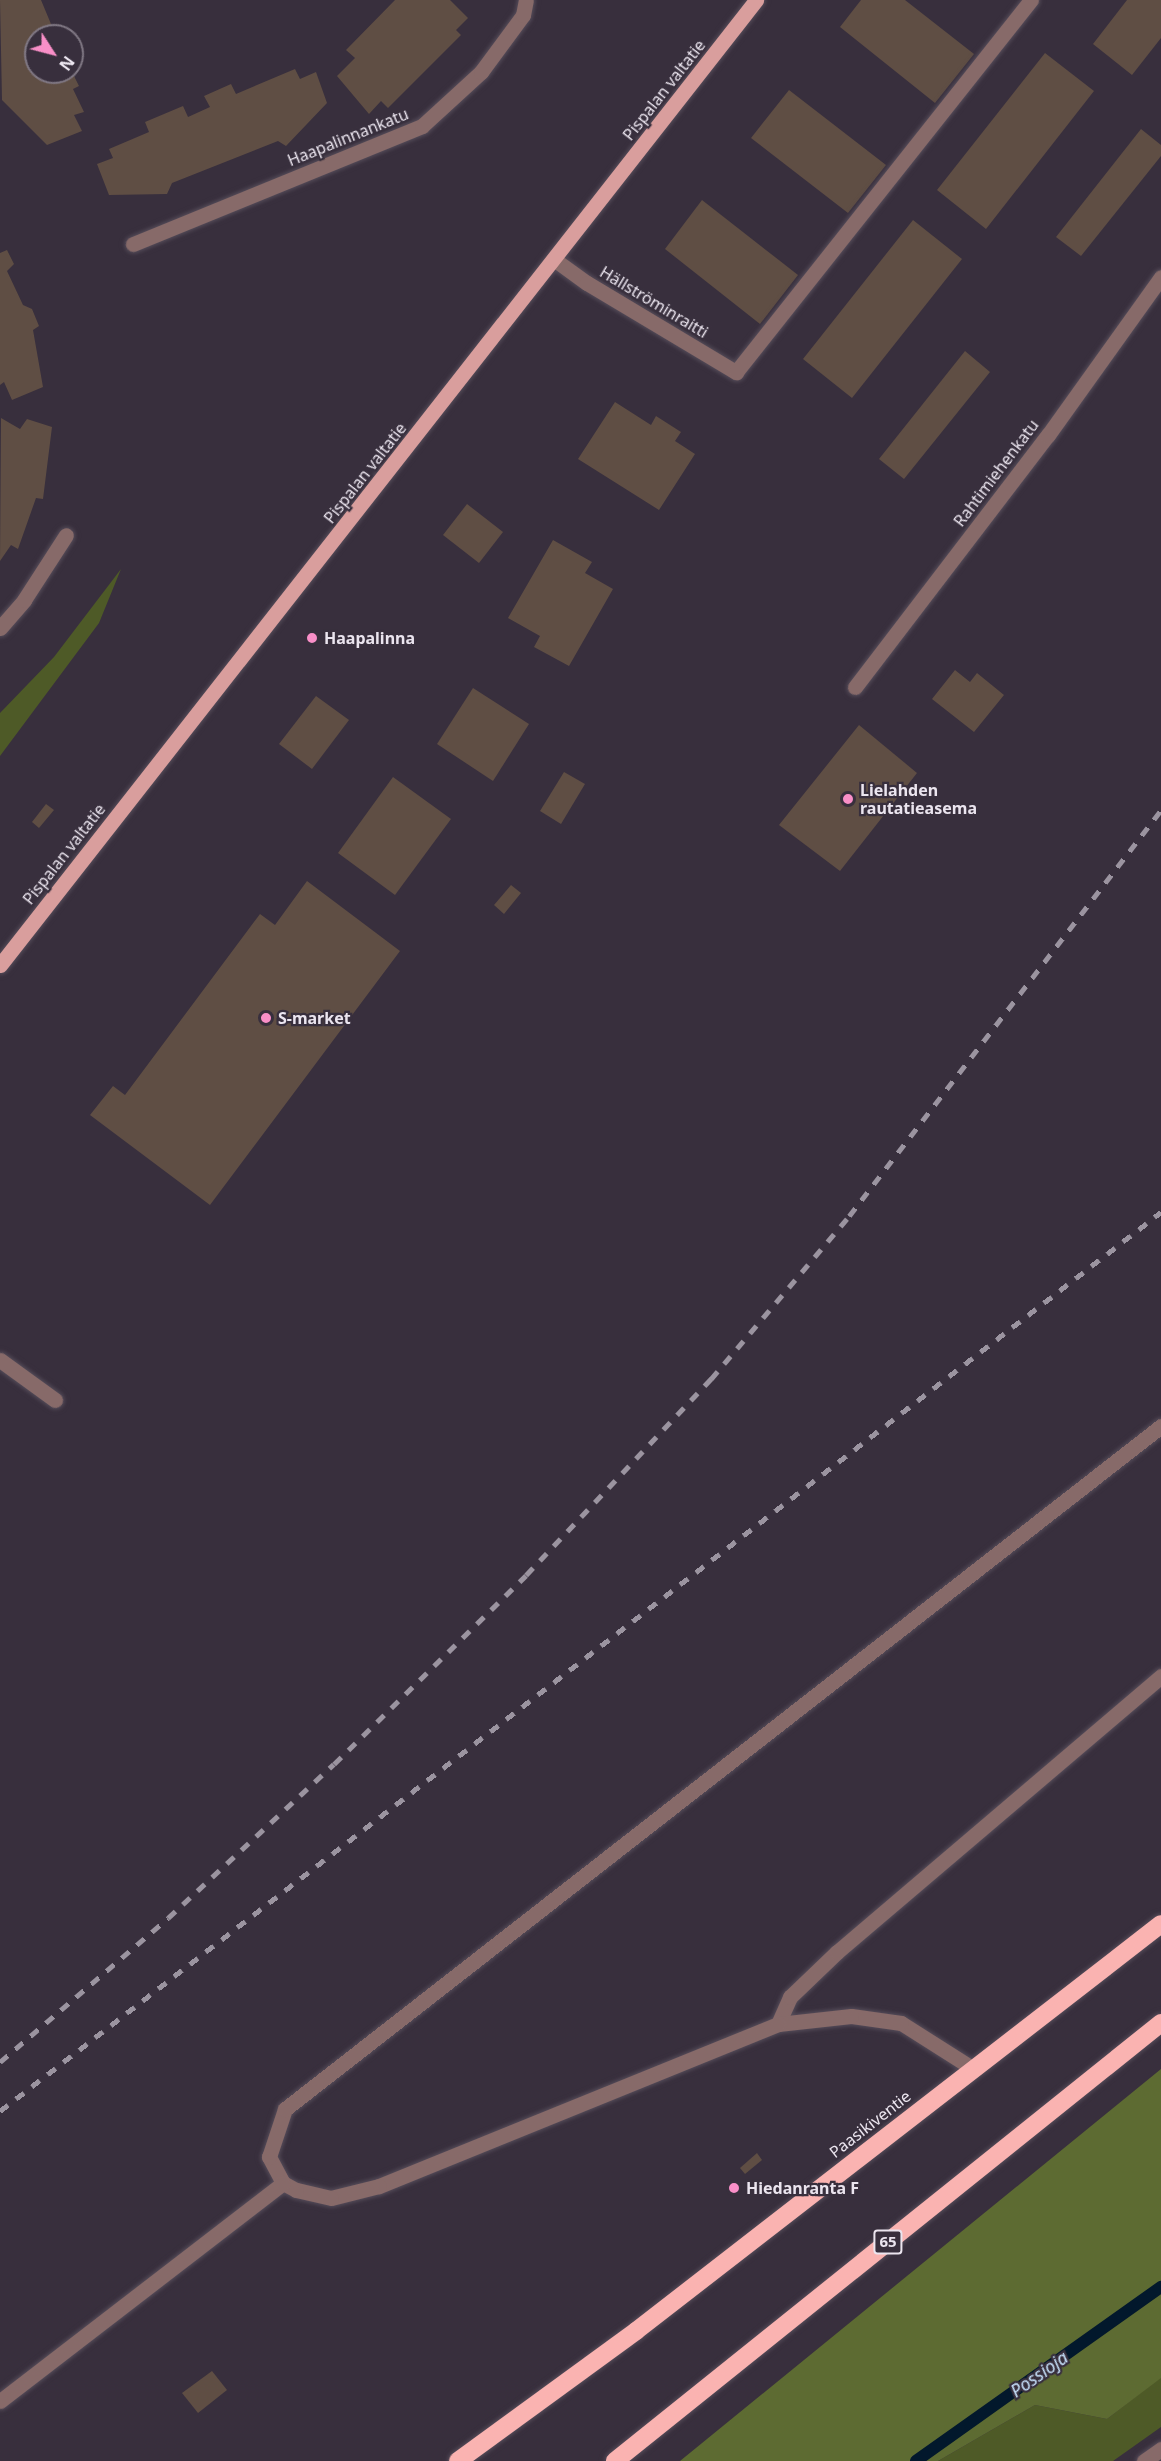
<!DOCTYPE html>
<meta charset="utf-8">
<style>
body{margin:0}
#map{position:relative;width:1161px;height:2461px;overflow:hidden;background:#382f3d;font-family:"Noto Sans",sans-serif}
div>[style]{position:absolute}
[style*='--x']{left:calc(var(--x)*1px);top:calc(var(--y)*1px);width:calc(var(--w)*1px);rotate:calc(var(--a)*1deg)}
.green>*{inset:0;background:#4e5a27}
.forest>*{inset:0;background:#5d6b32}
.stream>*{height:12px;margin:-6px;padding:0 6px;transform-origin:6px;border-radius:6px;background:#02182c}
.building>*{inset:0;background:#5f4e44}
.roads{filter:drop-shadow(0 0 2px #554c59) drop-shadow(0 0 2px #554c59)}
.minor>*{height:15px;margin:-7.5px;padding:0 7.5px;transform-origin:7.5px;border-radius:7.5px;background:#876a69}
.major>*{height:15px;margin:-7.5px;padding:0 7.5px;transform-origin:7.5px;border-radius:7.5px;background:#d99e9d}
.highway>*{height:18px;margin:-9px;padding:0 9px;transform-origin:9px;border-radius:9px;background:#fab3b1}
.rail>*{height:4.5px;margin-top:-2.25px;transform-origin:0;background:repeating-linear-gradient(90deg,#9b94a0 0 10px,transparent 0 20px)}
.dots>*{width:16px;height:16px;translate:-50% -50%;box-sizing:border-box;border:3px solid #382f3d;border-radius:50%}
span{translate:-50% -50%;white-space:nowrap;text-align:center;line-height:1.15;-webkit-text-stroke:4.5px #382f3d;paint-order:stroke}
.shield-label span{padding:2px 4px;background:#382f3d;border:2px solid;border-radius:4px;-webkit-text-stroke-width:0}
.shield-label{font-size:15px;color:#ebe5ef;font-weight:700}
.street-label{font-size:16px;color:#ebe5ef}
.poi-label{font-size:16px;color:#ebe5ef;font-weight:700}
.left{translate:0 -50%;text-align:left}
.water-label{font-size:18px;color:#c7e1fb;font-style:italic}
.north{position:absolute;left:24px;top:24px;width:60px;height:60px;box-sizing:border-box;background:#382f3d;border:2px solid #807884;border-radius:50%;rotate:126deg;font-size:16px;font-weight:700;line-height:24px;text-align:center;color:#ebe5ef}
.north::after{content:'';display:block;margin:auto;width:21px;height:27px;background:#f98fc8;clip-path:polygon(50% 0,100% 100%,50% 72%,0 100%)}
</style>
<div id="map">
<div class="green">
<i style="clip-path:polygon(121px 569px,99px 623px,0 756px,0 713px,54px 657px)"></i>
<i style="clip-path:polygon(1161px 2377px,1161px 2427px,1113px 2461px,938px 2461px,1035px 2405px,1107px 2419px)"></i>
</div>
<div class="forest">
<i style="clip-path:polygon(1161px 2069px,1161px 2378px,1107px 2419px,1035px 2405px,938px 2461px,680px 2461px)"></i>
</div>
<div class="stream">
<i style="--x:916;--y:2461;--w:301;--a:-35.4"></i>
</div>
<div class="building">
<i style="clip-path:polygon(0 0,41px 0,56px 36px,36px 36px,36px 72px,72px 72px,79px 86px,73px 89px,84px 112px,74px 115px,82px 131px,47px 145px,2px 100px)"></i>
<i style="clip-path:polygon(395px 0,450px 0,468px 18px,456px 30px,461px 35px,388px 108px,381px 101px,369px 114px,337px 76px,355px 58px,346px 50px)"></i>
<i style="clip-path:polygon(861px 0,905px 0,974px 54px,935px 103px,840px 27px)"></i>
<i style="clip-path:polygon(1127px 0,1161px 0,1161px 38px,1132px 75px,1093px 44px)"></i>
<i style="clip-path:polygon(1045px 53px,1094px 91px,986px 229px,937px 190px)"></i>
<i style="clip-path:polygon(295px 69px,300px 79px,316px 72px,327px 103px,286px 146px,278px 141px,172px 183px,167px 194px,109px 195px,97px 164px,113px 158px,109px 149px,149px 132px,145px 122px,183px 106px,188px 117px,210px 107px,204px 96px,231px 84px,236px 94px)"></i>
<i style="clip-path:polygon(789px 90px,886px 165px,848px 213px,751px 138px)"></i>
<i style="clip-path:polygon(1141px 129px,1161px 145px,1161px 156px,1081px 256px,1056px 237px)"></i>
<i style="clip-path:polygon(702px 200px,798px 275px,760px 324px,665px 249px)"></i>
<i style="clip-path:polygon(913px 220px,962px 259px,852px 398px,803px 359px)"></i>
<i style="clip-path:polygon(7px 250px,14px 264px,7px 271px,23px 305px,32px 309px,39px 326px,33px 330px,43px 387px,12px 400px,4px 382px,0 385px,0 253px)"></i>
<i style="clip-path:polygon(965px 351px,990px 372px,904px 479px,879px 459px)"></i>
<i style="clip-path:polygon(615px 402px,651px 425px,656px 416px,681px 432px,675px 441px,695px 454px,659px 510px,578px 459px)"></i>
<i style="clip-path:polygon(1px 418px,20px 429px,27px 419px,52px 427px,43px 499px,36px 498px,18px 549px,11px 545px,0 561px)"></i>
<i style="clip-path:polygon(467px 504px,503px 532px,479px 563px,443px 535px)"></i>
<i style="clip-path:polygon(553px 540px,592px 562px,585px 573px,613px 589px,569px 666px,534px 647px,540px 636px,508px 618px)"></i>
<i style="clip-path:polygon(955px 670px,970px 682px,977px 673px,1004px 695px,974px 732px,932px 699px)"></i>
<i style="clip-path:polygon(473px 688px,529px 724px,493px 781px,437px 744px)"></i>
<i style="clip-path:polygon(316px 696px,349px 720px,312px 769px,279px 744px)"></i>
<i style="clip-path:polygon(859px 725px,917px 773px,840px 871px,779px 825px)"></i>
<i style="clip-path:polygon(564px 772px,585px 784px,561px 824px,540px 811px)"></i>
<i style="clip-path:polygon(393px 777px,451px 819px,395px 895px,338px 853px)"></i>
<i style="clip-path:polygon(46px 804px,54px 810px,39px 828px,32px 822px)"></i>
<i style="clip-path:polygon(307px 881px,400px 951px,210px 1205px,90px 1115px,113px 1086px,125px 1095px,260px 914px,275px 925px)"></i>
<i style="clip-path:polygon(511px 885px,521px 893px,504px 914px,494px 905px)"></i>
<i style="clip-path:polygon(757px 2153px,762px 2160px,745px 2174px,740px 2168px)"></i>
<i style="clip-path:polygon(212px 2371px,227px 2390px,198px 2413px,182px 2393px)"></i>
</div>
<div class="roads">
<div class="minor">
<i style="--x:133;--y:244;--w:312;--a:-22.2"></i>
<i style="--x:422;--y:126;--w:80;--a:-42.5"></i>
<i style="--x:481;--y:72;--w:71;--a:-53.6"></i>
<i style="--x:523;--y:15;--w:15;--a:-79"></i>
<i style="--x:555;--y:260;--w:39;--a:36"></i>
<i style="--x:587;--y:283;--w:174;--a:30.9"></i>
<i style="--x:736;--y:372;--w:475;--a:-51.6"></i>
<i style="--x:0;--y:628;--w:37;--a:-49"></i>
<i style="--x:24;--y:600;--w:77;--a:-57.1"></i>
<i style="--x:855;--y:687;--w:317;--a:-52.6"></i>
<i style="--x:1048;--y:435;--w:194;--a:-54.4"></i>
<i style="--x:0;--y:1360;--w:68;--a:36"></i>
<i style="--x:778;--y:2024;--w:30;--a:-66"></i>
<i style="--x:790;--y:1997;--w:65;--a:-43.8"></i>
<i style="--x:837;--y:1952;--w:426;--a:-40.4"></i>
<i style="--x:972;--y:2068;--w:84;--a:-147.6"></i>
<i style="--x:901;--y:2023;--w:50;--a:-172"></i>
<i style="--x:851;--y:2016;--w:73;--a:173.7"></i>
<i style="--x:778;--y:2024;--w:431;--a:157.9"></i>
<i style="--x:379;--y:2186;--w:49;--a:166"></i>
<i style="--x:331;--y:2198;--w:36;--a:-167"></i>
<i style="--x:296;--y:2190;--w:15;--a:-152"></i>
<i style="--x:283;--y:2183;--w:30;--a:-118"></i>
<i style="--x:269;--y:2157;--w:51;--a:-71.6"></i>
<i style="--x:285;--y:2109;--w:1111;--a:-37.94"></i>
<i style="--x:0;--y:2401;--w:357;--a:-37.6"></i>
<i style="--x:1144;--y:2461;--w:21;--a:-35"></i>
</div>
<div class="major">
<i style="--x:0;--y:965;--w:1226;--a:-51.92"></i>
</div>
<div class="highway">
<i style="--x:458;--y:2461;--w:220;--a:-36.1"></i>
<i style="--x:636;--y:2331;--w:664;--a:-37.78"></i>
<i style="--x:615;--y:2461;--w:700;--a:-38.74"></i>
</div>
</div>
<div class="rail">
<i style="--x:0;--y:2062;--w:221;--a:-40.6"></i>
<i style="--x:168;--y:1918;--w:226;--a:-42.9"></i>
<i style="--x:334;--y:1764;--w:269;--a:-44.5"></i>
<i style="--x:526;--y:1575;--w:270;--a:-46.7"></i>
<i style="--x:711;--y:1379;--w:214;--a:-49.7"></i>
<i style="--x:849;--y:1216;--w:512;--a:-52.46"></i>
<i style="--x:0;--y:2111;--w:1468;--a:-37.75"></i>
</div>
<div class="dots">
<i style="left:312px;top:638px;background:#f98fc8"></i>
<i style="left:848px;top:799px;background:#f98fc8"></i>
<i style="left:266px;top:1018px;background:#f98fc8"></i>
<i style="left:734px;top:2188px;background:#f98fc8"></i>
</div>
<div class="shield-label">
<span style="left:888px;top:2242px">65</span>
</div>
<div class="street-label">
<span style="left:664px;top:90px;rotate:-52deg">Pispalan valtatie</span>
<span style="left:348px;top:137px;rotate:-22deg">Haapalinnankatu</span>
<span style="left:654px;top:302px;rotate:31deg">Hällströminraitti</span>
<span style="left:365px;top:473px;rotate:-52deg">Pispalan valtatie</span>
<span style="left:996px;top:473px;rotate:-53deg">Rahtimiehenkatu</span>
<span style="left:64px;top:854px;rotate:-52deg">Pispalan valtatie</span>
<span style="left:870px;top:2124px;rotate:-38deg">Paasikiventie</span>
</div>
<div class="poi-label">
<span class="left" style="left:324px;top:638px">Haapalinna</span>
<span class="left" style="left:860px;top:799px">Lielahden<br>rautatieasema</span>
<span class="left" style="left:278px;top:1018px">S-market</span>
<span class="left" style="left:746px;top:2188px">Hiedanranta F</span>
</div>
<div class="water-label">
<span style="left:1039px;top:2374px;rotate:-35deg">Possioja</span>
</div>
<div class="north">N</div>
</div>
